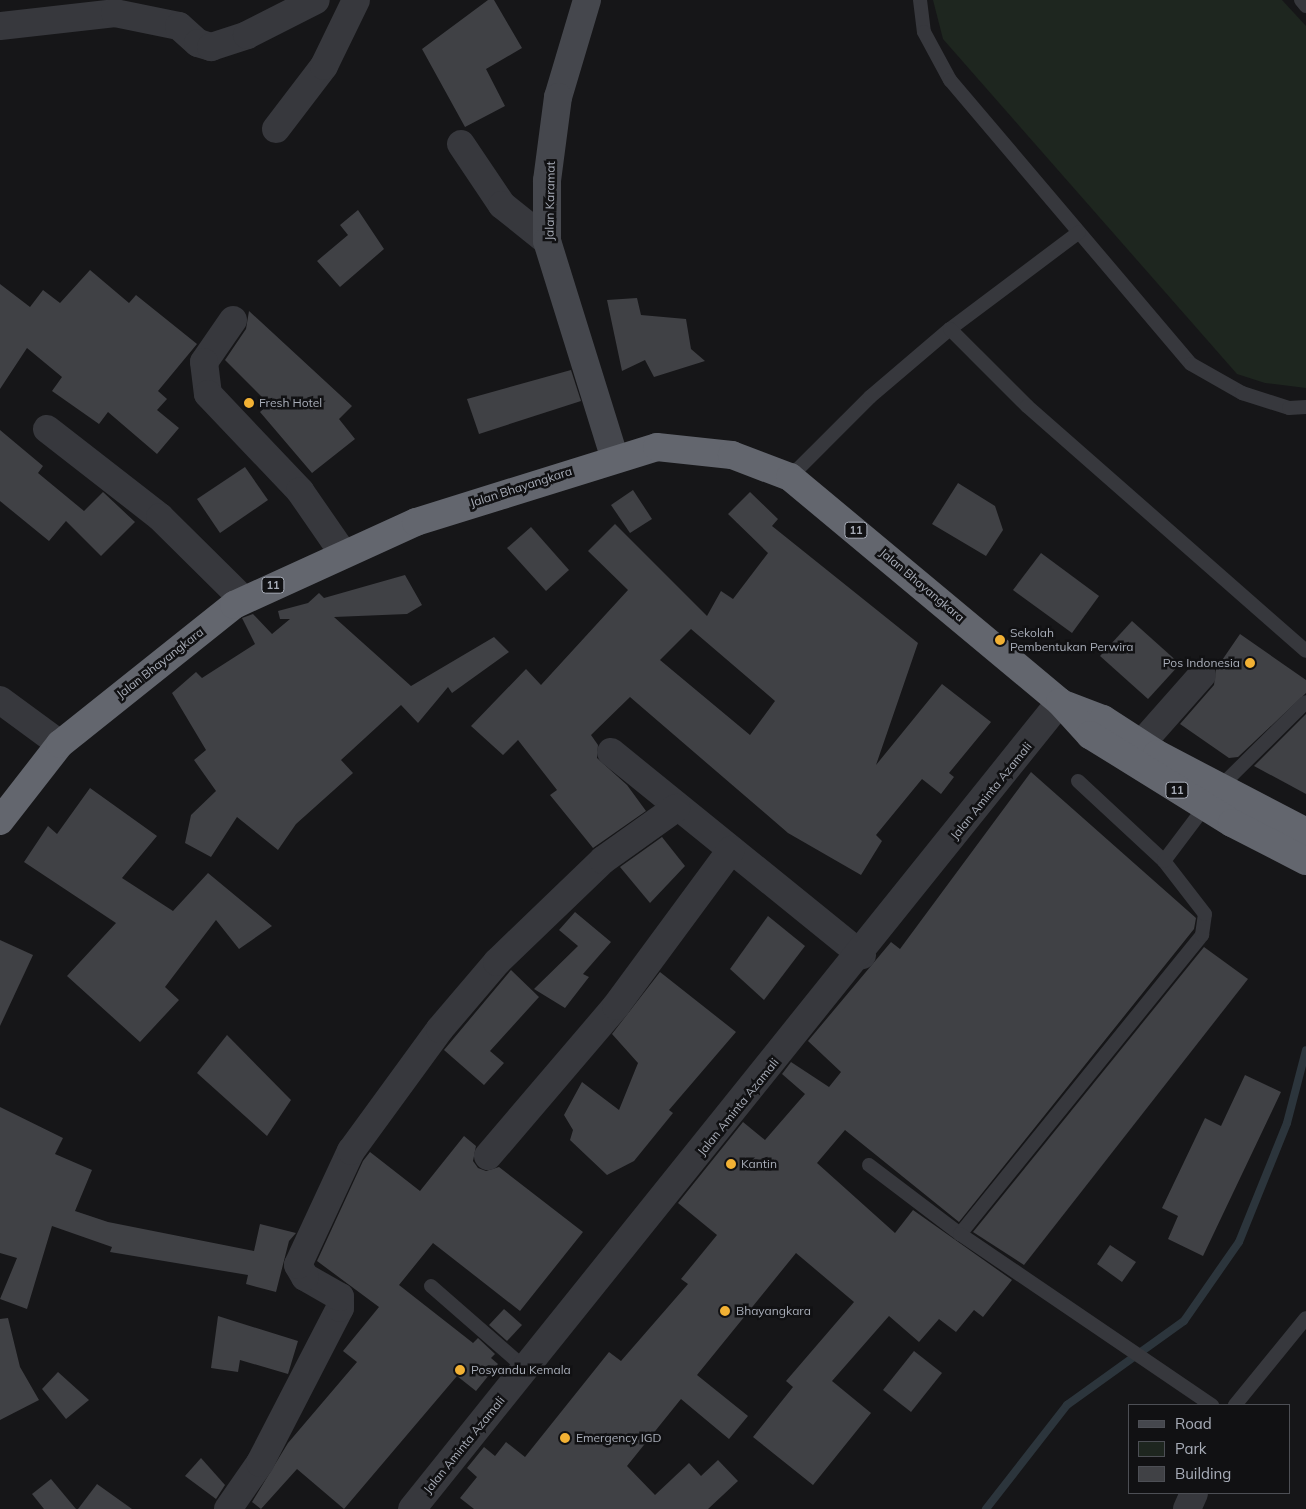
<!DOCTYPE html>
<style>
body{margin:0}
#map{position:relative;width:1306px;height:1509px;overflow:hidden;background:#161618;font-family:Mulish,sans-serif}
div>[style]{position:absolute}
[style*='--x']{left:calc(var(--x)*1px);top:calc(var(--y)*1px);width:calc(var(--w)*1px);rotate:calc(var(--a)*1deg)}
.green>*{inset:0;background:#1e261f}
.stream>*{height:8px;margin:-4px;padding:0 4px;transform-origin:4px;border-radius:4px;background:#2c353c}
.building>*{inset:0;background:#404145}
.lane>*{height:14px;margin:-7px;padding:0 7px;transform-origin:7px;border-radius:7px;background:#37383d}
.street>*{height:28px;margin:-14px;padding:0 14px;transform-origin:14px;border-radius:14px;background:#37383d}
.secondary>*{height:28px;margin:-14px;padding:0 14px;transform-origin:14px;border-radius:14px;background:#45474d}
.highway>*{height:28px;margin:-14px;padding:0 14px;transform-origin:14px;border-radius:14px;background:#63666e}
.dots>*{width:14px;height:14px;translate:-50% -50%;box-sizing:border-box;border:2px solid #111113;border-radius:50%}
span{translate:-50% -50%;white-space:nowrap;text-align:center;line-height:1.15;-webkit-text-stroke:5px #111113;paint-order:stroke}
.shield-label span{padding:1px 4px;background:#111113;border:1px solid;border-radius:4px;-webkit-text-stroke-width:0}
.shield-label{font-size:11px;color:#a8adb8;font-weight:700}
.street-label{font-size:12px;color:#a8adb8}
.poi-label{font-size:12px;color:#a8adb8}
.left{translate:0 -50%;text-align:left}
.right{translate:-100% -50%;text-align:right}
.legend{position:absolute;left:1128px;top:1404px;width:162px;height:90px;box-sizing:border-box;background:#111113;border:1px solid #4d4f55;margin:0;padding:6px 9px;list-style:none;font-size:15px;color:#a8adb8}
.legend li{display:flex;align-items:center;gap:10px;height:25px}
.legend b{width:25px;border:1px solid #4d4f55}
</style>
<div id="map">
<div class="green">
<i style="clip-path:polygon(933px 0,1282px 0,1306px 26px,1306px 388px,1265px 383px,1237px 374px,943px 39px)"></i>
</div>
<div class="stream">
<i style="--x:986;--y:1509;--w:132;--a:-52.1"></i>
<i style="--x:1067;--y:1405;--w:144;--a:-35.7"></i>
<i style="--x:1184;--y:1321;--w:96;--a:-55.2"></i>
<i style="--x:1239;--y:1242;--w:128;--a:-68"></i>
<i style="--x:1287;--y:1123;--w:75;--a:-75.4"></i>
</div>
<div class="building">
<i style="clip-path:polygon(488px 0,494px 0,522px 48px,486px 69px,505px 106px,465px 127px,422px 49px)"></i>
<i style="clip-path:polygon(358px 210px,384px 249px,340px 287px,317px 261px,348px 235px,340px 225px)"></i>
<i style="clip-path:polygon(90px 270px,129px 303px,136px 295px,197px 344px,158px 391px,167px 399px,157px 410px,179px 428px,157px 454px,108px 412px,99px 424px,52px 391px,62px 377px,27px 348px,0 389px,0 284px,30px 307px,43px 290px,60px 303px)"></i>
<i style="clip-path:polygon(637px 298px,641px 315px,686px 319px,691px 349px,705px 361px,654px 377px,645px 360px,622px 371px,607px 300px)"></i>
<i style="clip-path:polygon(249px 311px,352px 406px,339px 419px,355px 439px,312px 473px,260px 412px,269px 404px,225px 360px,246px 329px)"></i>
<i style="clip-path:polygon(571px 370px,581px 401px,479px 434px,467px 399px)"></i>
<i style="clip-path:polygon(0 430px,43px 466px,38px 473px,84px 511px,103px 492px,135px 522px,101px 556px,66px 521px,49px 541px,0 501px)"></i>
<i style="clip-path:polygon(245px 467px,268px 500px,220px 533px,197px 499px)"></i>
<i style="clip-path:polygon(958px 483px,995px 506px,1003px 530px,986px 556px,932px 524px)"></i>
<i style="clip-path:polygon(633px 490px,652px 519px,630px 533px,611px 505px)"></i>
<i style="clip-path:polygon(evenodd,750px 492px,778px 519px,772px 526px,918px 643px,876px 765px,942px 684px,991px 722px,949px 773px,954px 777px,941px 794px,922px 779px,876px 835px,882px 841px,861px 875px,788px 833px,630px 697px,591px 735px,598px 745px,597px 758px,627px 785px,646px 811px,593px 848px,550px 795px,557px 790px,518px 740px,503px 755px,471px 726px,526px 669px,541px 685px,628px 590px,588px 551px,615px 524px,707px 616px,721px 591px,733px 599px,768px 553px,728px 514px,750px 492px,691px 629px,775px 701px,750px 735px,660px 660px,691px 629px)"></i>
<i style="clip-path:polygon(531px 527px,569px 570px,546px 591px,507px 548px)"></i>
<i style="clip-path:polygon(1041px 553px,1099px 596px,1072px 633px,1013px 590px)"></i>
<i style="clip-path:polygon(405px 575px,422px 605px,407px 614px,334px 617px,411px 686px,494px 637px,509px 652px,452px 693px,448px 687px,418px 723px,401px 705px,341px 760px,353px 773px,296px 824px,278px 850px,237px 817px,211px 857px,185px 843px,191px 815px,216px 791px,194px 760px,206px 750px,172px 693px,196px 672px,202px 678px,255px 644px,242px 618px,253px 614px,272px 634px,290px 619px,280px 619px,278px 611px,308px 603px,319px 593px,324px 598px)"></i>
<i style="clip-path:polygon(1132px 621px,1180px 664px,1148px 699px,1100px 656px)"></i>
<i style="clip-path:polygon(1240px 634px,1306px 680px,1306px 693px,1238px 757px,1229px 758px,1180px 724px,1214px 685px,1216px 669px)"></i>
<i style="clip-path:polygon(1306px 714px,1306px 794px,1254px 766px)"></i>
<i style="clip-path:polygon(1031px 772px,1196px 918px,1194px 929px,959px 1222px,845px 1130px,817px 1163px,895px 1233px,913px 1210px,1012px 1280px,983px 1317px,974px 1310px,956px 1332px,939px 1319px,919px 1342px,889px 1316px,832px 1381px,871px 1413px,813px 1485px,753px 1437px,793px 1387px,786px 1381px,854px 1302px,796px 1253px,697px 1375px,748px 1416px,729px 1439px,681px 1399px,627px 1466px,655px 1495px,689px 1463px,701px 1476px,718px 1460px,738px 1481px,708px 1509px,474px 1509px,460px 1498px,477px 1477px,467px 1468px,484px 1447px,495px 1456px,506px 1442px,525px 1457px,609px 1352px,621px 1361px,688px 1284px,681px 1279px,717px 1235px,678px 1203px,743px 1122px,765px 1140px,805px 1094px,782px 1074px,791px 1062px,829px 1087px,841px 1072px,808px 1041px,891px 942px,900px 949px)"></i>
<i style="clip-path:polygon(90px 788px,157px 836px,122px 878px,173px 911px,208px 873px,272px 926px,239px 949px,216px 920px,165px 987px,179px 1000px,140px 1042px,67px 976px,116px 923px,24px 862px,48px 826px,57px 834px)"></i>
<i style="clip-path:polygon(662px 837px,685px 866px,650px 903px,620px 867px)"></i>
<i style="clip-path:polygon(575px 912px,611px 942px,583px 974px,589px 977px,565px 1008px,534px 989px,578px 946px,559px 930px)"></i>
<i style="clip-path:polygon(768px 916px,805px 946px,764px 1000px,730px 969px)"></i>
<i style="clip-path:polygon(0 940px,33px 955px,0 1026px)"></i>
<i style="clip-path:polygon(1204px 947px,1248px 979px,1024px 1265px,973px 1232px)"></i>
<i style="clip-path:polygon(511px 970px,539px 997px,490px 1051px,504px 1063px,484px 1085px,444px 1050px)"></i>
<i style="clip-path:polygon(660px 972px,736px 1032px,669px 1110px,673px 1113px,634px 1161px,607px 1175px,570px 1140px,573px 1130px,564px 1115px,582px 1082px,619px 1110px,638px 1063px,612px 1034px)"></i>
<i style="clip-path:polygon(227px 1035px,291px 1100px,267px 1136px,197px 1073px)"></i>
<i style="clip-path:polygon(1245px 1075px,1281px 1092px,1203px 1256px,1168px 1239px,1178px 1216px,1162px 1208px,1205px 1118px,1221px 1126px)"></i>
<i style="clip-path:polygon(0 1107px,63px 1138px,55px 1154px,92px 1170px,75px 1211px,108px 1222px,254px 1251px,260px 1224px,296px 1233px,289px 1241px,276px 1292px,246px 1284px,248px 1275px,110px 1252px,112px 1247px,52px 1226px,27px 1309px,0 1299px,17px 1258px,0 1253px)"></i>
<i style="clip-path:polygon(464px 1136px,476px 1146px,473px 1161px,478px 1168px,486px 1171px,499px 1167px,583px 1232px,520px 1311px,433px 1243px,399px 1285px,473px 1343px,478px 1338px,495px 1354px,491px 1358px,498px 1364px,476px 1391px,457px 1376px,344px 1509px,297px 1469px,261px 1509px,252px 1502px,288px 1443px,357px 1362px,343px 1351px,379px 1307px,317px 1261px,363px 1161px,370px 1152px,420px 1191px)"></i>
<i style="clip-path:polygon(1110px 1245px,1136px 1262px,1122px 1282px,1097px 1264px)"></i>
<i style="clip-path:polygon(504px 1309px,522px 1325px,507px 1341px,489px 1325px)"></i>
<i style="clip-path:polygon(218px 1316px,298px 1341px,288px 1374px,240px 1360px,238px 1372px,211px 1368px)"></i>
<i style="clip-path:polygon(8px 1318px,20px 1367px,39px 1400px,0 1420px,0 1319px)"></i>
<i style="clip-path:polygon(914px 1351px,942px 1373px,911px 1412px,883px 1390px)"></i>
<i style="clip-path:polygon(58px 1372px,89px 1400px,66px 1419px,42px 1389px)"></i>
<i style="clip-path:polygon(201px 1458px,225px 1485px,216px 1499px,185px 1476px)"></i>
<i style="clip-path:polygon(51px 1479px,76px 1509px,44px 1509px,32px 1494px)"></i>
<i style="clip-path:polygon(97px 1484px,132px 1509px,78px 1509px)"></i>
</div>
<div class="lane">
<i style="--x:920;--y:0;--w:32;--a:83"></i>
<i style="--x:924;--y:32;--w:55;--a:61.6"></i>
<i style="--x:950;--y:80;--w:372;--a:49.7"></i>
<i style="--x:1191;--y:364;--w:59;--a:29.6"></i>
<i style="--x:1242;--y:393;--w:49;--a:17.7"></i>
<i style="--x:1289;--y:408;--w:17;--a:-3"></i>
<i style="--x:1301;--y:0;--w:8;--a:50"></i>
<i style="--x:950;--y:329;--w:161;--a:-36.9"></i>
<i style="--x:790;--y:477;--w:113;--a:-45"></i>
<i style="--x:870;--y:397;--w:105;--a:-40.4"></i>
<i style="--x:950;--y:329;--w:109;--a:45"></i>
<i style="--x:1027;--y:406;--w:371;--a:41.3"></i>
<i style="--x:1078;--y:781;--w:117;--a:42.9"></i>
<i style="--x:869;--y:1165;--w:114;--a:37.2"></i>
<i style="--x:960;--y:1234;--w:385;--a:-51"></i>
<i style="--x:1202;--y:935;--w:21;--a:-82"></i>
<i style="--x:1205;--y:914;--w:67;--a:-127.7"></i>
<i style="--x:1164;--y:861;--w:91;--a:-53"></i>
<i style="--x:1219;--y:788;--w:122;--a:-44.7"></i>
<i style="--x:960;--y:1234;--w:305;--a:34.2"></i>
<i style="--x:431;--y:1286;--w:125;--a:41.1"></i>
<i style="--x:1235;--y:1405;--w:112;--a:-50.8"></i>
</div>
<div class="street">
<i style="--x:0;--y:26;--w:116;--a:-6.4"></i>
<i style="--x:115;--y:13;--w:65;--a:11.5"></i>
<i style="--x:179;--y:26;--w:25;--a:42"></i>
<i style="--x:198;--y:43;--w:14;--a:17"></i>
<i style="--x:211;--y:47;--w:38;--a:-18"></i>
<i style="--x:247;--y:35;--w:77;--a:-26.9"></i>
<i style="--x:276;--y:129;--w:79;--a:-52.7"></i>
<i style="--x:324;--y:66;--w:73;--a:-64.1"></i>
<i style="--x:461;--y:144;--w:73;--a:56.1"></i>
<i style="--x:502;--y:205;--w:58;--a:38.7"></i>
<i style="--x:233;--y:320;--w:51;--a:124.6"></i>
<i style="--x:204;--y:362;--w:32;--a:83"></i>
<i style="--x:208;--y:394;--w:134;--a:46.5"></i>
<i style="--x:300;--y:491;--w:75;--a:55.3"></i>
<i style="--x:47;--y:429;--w:143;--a:37.9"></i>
<i style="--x:160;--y:517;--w:118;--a:44.7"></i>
<i style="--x:0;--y:700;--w:74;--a:36.3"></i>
<i style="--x:1141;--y:744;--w:92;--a:-48.5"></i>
<i style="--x:611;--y:752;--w:323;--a:39"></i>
<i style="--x:488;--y:1156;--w:197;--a:-49.5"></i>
<i style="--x:616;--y:1006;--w:194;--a:-53.6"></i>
<i style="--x:228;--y:1509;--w:56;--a:-55.2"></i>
<i style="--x:260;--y:1463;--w:174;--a:-62.7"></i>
<i style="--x:340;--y:1308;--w:11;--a:-90"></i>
<i style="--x:340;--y:1297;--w:40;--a:-150.3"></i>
<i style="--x:305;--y:1277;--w:14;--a:-120"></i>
<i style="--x:298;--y:1265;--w:126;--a:-65.1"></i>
<i style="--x:351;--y:1151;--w:151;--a:-53.9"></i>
<i style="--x:440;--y:1029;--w:88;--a:-49.6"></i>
<i style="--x:497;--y:962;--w:147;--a:-43.9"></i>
<i style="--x:603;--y:860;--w:90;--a:-35.5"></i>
<i style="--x:412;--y:1509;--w:1035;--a:-51.24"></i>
<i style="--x:1187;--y:1509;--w:17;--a:-66"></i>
</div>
<div class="secondary">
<i style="--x:587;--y:0;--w:101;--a:106.6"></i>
<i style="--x:558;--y:97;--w:85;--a:97.5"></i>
<i style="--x:547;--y:181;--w:60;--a:90"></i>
<i style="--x:547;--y:241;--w:225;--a:72.7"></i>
</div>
<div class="highway">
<i style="--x:1066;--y:705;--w:40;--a:21"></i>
<i style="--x:1103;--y:719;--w:64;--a:32.9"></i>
<i style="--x:1157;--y:754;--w:168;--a:27.6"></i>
<i style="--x:0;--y:821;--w:98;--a:-52.1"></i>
<i style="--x:60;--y:744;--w:223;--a:-38.6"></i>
<i style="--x:234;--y:605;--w:200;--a:-24.5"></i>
<i style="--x:416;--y:522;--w:252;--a:-17.3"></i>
<i style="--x:657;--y:447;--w:75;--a:6.1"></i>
<i style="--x:732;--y:455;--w:62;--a:20.8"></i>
<i style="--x:790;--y:477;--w:351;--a:39.8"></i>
<i style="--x:1060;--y:702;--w:45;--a:47.7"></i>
<i style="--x:1090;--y:735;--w:167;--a:31.8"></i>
<i style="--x:1232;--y:823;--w:83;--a:27.2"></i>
</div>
<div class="dots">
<i style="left:249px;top:403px;background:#f2b134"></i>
<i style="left:1000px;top:640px;background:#f2b134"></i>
<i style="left:1250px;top:663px;background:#f2b134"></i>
<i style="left:731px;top:1164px;background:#f2b134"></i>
<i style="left:725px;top:1311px;background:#f2b134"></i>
<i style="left:460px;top:1370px;background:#f2b134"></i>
<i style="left:565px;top:1438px;background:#f2b134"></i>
</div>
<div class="shield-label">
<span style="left:856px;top:530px">11</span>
<span style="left:273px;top:585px">11</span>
<span style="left:1177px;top:790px">11</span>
</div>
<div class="street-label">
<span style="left:550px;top:201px;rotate:-89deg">Jalan Karamat</span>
<span style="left:521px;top:487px;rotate:-18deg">Jalan Bhayangkara</span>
<span style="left:922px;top:585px;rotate:40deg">Jalan Bhayangkara</span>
<span style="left:160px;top:663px;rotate:-38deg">Jalan Bhayangkara</span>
<span style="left:991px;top:791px;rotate:-51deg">Jalan Aminta Azamali</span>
<span style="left:738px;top:1107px;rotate:-51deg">Jalan Aminta Azamali</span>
<span style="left:464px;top:1445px;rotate:-51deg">Jalan Aminta Azamali</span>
</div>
<div class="poi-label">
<span class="left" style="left:259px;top:403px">Fresh Hotel</span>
<span class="left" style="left:1010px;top:640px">Sekolah<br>Pembentukan Perwira</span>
<span class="right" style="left:1240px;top:663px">Pos Indonesia</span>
<span class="left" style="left:741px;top:1164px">Kantin</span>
<span class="left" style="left:736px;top:1311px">Bhayangkara</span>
<span class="left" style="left:471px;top:1370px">Posyandu Kemala</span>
<span class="left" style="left:576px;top:1438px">Emergency IGD</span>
</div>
<ul class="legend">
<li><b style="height:6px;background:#45474d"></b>Road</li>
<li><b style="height:14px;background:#1e261f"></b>Park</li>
<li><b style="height:14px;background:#404145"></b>Building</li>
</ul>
</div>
